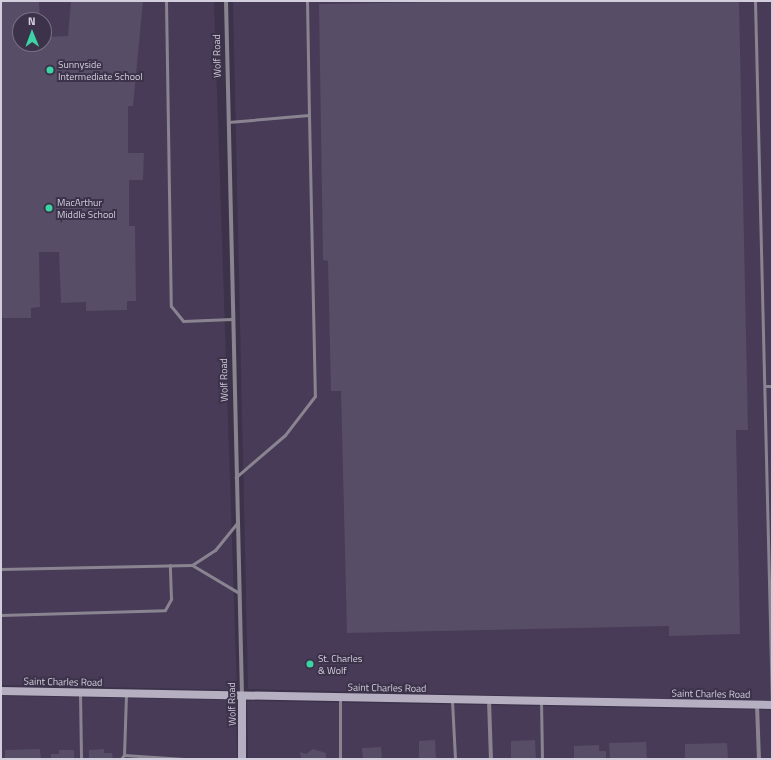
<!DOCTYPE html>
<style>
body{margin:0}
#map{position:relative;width:773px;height:760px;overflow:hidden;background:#3c334a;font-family:"Titillium Web",sans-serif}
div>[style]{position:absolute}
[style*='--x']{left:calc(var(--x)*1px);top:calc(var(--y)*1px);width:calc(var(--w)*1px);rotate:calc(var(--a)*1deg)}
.built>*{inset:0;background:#473b58}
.building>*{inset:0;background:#574d66}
.lane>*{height:3px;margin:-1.5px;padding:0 1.5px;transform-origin:1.5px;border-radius:1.5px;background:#898490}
.street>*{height:4px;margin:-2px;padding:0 2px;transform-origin:2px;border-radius:2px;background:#898490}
.secondary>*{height:8px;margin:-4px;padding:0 4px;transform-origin:4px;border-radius:4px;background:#b6afc2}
.dots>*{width:11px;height:11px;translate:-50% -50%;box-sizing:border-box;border:2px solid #3c334a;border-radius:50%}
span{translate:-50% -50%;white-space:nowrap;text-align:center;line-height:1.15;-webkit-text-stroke:4px #3c334a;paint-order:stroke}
.street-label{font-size:10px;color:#d3cedd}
.poi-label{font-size:10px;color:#d3cedd}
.left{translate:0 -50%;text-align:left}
.frame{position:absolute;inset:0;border:2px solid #d3cedd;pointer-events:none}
.north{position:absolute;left:12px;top:12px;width:40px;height:40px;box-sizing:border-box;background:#3c334a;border:1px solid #787185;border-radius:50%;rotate:359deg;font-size:11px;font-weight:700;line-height:16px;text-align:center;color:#d3cedd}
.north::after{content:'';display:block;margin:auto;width:14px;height:18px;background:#3ad4a5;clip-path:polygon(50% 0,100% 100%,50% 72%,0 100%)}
</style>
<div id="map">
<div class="built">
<i style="clip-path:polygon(evenodd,1px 1px,214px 1px,237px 690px,1px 685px,1px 1px,20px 20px,44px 20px,44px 44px,20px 44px,20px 20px)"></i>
<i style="clip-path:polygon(233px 1px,772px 1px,772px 702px,248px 689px)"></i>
<i style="clip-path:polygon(1px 696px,236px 700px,237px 759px,1px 759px)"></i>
<i style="clip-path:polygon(247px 701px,772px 710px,772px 759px,248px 759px)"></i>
</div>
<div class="building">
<i style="clip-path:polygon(1px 1px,39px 1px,40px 20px,20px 20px,20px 44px,44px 44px,44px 37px,68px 36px,71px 1px,143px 1px,133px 106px,128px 106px,128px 153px,144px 153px,143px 180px,129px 180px,129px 226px,135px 226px,136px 301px,127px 301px,127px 310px,86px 311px,86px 302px,61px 303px,59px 252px,39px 252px,40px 307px,31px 308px,31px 318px,1px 318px)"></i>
<i style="clip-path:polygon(511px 1px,739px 1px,748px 430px,736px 430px,740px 634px,669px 636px,669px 626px,347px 633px,341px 391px,331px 391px,328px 261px,323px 260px,319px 4px)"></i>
<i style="clip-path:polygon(435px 740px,436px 759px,419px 759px,419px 741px)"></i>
<i style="clip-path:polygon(535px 740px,536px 759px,511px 759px,511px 741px)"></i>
<i style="clip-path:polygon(646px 742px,647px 759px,610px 759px,609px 743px)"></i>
<i style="clip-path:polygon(727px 743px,728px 759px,685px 759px,685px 744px)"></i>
<i style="clip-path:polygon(599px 745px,599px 751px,606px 751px,606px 759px,574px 759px,574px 746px)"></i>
<i style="clip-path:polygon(381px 747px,382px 759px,363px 759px,362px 748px)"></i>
<i style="clip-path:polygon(40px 749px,41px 759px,5px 759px,5px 750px)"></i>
<i style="clip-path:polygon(104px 749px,104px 753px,112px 753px,113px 759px,89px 759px,89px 750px)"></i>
<i style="clip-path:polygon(313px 749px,326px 753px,326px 759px,301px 759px,300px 752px,306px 754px)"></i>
<i style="clip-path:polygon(59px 750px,74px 750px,74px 759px,51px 759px,51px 754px,59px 754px)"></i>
</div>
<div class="lane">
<i style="--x:166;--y:1;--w:305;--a:89.1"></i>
<i style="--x:171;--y:306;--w:19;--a:51"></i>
<i style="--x:183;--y:321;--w:49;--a:-2.3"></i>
<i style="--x:307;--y:1;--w:114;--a:89"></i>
<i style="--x:755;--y:1;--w:704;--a:88.62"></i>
<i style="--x:228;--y:122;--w:81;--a:-4.9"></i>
<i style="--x:309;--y:115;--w:281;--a:88.8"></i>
<i style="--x:315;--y:396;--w:49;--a:127.6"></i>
<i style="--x:285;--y:435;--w:65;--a:139.4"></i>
<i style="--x:765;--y:386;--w:7;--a:0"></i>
<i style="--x:237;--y:523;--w:35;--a:129"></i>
<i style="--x:215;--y:550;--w:27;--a:147"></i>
<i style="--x:192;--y:565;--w:55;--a:30.8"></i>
<i style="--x:1;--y:569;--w:191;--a:-1.2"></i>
<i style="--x:1;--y:615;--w:164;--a:-1.7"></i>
<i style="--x:165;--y:610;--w:13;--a:-61"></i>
<i style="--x:171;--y:599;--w:34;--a:-92"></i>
<i style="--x:80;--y:693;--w:66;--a:89.1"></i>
<i style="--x:340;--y:697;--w:62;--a:90"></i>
<i style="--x:452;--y:701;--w:58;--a:87"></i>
<i style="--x:541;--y:701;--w:58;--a:89"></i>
<i style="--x:124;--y:755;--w:60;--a:3.8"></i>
<i style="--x:121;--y:759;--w:5;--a:-53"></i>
<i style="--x:124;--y:755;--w:61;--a:-88.1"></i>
</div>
<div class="street">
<i style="--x:226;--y:1;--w:694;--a:88.68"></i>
<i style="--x:489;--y:700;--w:59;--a:88.1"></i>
<i style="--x:757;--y:705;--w:54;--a:87.9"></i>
</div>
<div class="secondary">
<i style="--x:1;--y:691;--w:771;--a:1.04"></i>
<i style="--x:242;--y:696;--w:63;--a:90"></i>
</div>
<div class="dots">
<i style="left:50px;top:70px;background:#3ad4a5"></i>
<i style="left:49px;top:208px;background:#3ad4a5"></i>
<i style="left:310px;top:664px;background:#3ad4a5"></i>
</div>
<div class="street-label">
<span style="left:217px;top:56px;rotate:-91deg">Wolf Road</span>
<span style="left:224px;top:380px;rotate:-91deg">Wolf Road</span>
<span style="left:63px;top:682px;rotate:1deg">Saint Charles Road</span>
<span style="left:387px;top:688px;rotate:1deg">Saint Charles Road</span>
<span style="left:711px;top:694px;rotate:1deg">Saint Charles Road</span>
<span style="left:232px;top:704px;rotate:-91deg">Wolf Road</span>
</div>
<div class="poi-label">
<span class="left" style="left:58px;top:70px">Sunnyside<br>Intermediate School</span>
<span class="left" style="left:57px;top:208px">MacArthur<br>Middle School</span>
<span class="left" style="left:318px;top:664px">St. Charles<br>&amp; Wolf</span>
</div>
<div class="frame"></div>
<div class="north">N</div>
</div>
